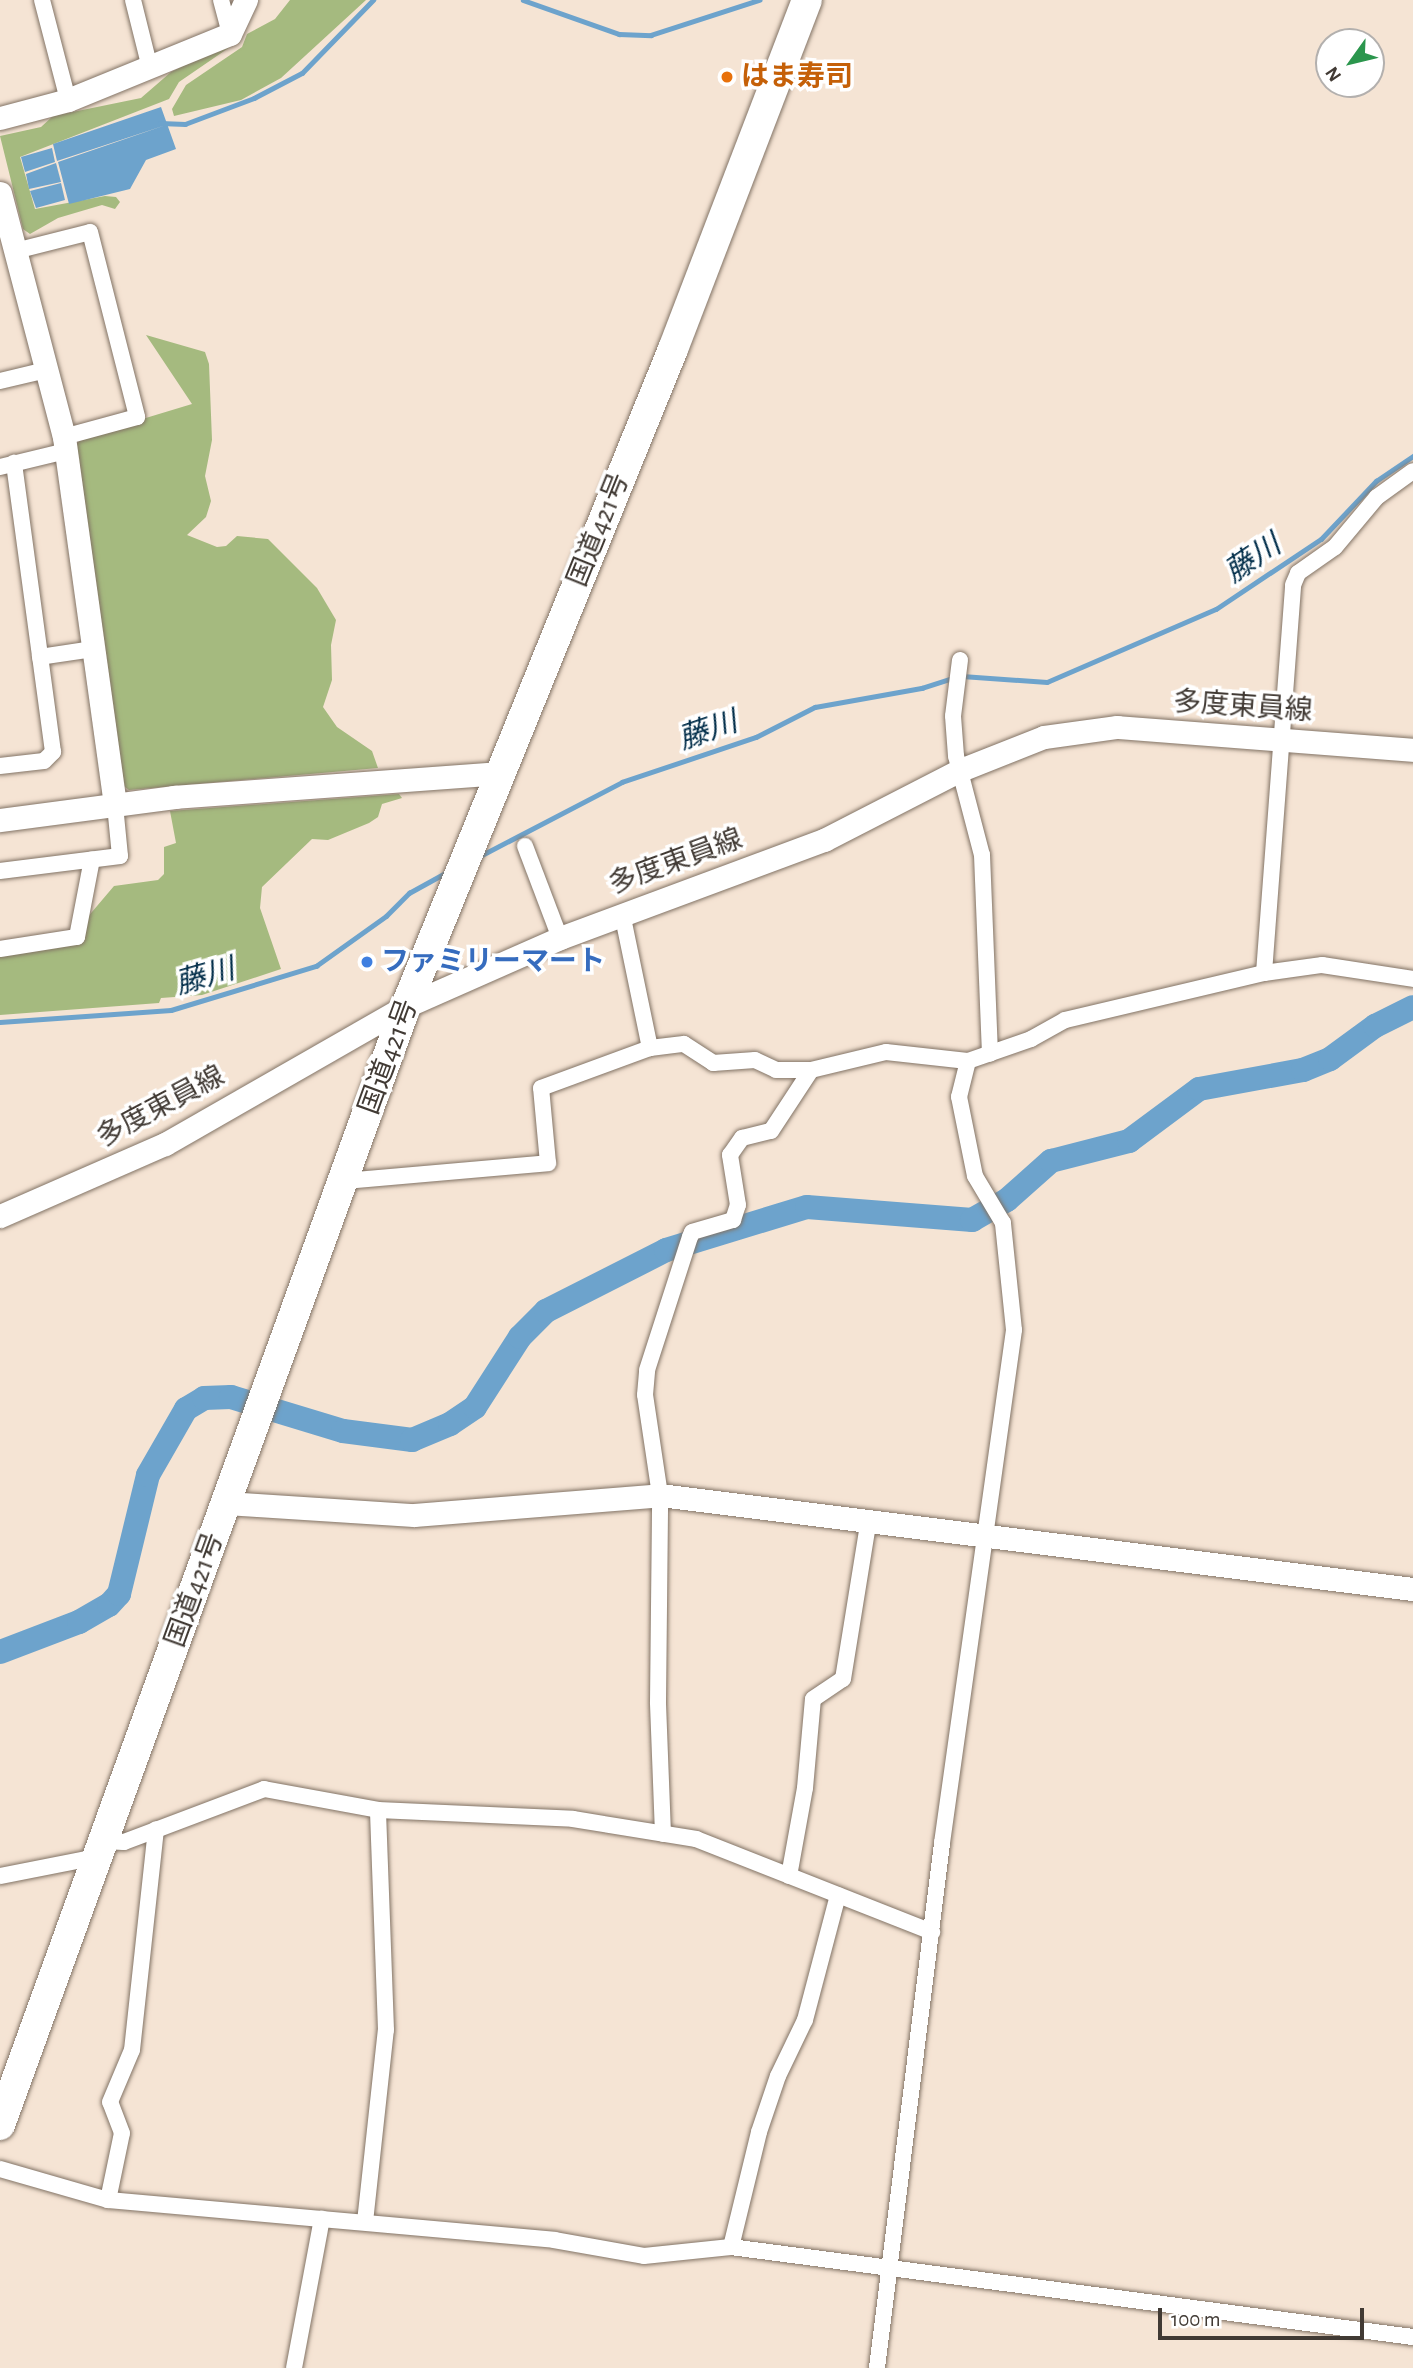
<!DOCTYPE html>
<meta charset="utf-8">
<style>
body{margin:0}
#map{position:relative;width:1413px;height:2368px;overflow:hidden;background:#f5e4d4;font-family:"Alegreya Sans","Noto Sans JP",sans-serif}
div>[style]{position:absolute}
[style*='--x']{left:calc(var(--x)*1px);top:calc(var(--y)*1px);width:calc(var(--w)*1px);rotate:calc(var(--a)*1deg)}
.forest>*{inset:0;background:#a5ba7f}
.water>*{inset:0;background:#6da3cc}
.stream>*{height:4.5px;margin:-2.25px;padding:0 2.25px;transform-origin:2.25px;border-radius:2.25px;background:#6da3cc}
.river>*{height:24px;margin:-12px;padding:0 12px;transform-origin:12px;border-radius:12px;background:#6da3cc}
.roads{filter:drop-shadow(0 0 2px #827365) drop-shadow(0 0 2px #827365)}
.street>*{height:16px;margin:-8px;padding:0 8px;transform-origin:8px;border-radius:8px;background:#fff}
.secondary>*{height:23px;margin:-11.5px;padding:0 11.5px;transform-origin:11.5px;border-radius:11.5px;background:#fff}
.highway>*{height:30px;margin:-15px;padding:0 15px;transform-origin:15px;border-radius:15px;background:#fff}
.dots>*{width:19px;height:19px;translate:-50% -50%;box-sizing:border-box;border:4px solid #fff;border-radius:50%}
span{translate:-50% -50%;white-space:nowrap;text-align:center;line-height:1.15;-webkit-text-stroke:7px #fff;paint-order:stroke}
.food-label{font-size:28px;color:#c56008;font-weight:700}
.left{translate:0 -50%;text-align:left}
.street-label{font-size:28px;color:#413a34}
.shop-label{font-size:28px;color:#366cbe;font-weight:700}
.water-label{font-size:30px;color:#012d49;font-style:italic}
.north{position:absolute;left:1315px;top:28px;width:70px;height:70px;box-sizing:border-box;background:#fff;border:2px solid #b3b0ae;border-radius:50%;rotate:236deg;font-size:19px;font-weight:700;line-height:28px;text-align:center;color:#413a34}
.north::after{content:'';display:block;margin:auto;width:24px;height:32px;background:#2b964d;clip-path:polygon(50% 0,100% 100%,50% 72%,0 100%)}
.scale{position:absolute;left:1158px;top:2308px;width:206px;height:32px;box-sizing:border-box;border:4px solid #413a34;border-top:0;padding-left:9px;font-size:21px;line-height:24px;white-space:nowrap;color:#413a34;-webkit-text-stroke:5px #fff;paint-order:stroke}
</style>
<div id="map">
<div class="forest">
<i style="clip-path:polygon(290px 0,366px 0,281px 78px,241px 100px,174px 116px,172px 109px,186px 85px,242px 47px,247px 34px,275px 19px)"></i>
<i style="clip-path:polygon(223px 46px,230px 47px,179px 82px,169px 99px,20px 157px,35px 209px,105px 196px,116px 197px,120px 202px,115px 209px,102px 205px,58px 218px,30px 234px,23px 229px,0 136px,41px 127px,53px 116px,141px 98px,171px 72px)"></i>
<i style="clip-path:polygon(146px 335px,205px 352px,209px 364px,212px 440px,205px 476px,211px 501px,206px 517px,187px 535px,217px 547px,226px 546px,237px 536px,268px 539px,317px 588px,336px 620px,331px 645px,332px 680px,323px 707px,337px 727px,372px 751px,378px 768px,129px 790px,117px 781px,74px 447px,83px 437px,192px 404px)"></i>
<i style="clip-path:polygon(399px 794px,402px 798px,382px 804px,378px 817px,369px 823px,328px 840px,312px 839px,262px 887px,260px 908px,281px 969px,202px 995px,161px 998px,159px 1003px,0 1015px,0 955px,79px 944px,86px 919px,114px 886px,158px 880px,164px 874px,164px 847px,176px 843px,170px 811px)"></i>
</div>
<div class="water">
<i style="clip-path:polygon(161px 107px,176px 149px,146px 160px,130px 189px,69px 204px,58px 162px,166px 125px,57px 161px,53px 144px)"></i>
<i style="clip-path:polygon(52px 148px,55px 162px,25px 172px,21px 157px)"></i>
<i style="clip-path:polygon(56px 163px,61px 182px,29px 189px,26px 174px)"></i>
<i style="clip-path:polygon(61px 183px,65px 200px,36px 208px,30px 191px)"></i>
</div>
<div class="stream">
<i style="--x:523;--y:0;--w:102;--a:19.5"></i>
<i style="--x:619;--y:34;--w:32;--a:2"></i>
<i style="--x:651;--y:35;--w:114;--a:-18"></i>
<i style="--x:160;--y:123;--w:25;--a:2"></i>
<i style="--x:185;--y:124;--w:74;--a:-20.6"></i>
<i style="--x:254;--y:98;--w:54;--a:-27.5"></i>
<i style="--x:302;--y:73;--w:102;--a:-45.8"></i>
<i style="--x:962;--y:676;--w:85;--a:4"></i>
<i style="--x:1047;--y:682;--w:184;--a:-23.4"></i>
<i style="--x:1216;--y:609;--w:126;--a:-33.7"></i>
<i style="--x:1321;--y:539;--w:80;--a:-46.5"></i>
<i style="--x:1376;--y:481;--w:45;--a:-34"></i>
<i style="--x:480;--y:856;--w:160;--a:-27.5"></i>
<i style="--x:622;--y:782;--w:141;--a:-18.6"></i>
<i style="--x:756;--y:737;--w:66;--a:-27"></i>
<i style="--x:815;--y:707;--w:109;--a:-10.1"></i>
<i style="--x:922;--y:688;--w:33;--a:-18"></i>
<i style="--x:0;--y:1022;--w:171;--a:-4"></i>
<i style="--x:171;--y:1010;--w:152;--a:-16.9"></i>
<i style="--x:316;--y:966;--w:86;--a:-35.5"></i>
<i style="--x:386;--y:916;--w:33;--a:-45"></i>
<i style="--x:409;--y:893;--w:43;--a:-28.9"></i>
</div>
<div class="river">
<i style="--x:0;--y:1652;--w:85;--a:-20.8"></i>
<i style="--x:79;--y:1622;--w:34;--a:-30"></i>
<i style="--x:109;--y:1605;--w:15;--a:-48"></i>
<i style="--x:119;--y:1594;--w:122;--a:-76.3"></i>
<i style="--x:148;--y:1475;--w:76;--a:-60.1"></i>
<i style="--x:186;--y:1409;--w:21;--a:-31"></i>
<i style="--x:204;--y:1398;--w:27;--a:-2"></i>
<i style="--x:231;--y:1397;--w:117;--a:16.9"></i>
<i style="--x:343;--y:1431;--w:70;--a:7.4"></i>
<i style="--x:412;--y:1440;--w:41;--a:-22.8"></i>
<i style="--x:450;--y:1424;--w:30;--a:-34"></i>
<i style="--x:475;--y:1407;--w:83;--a:-57.3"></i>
<i style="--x:520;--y:1337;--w:37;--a:-45"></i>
<i style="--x:546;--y:1311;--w:135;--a:-26.9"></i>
<i style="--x:666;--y:1250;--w:147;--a:-17"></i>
<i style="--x:807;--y:1207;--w:166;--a:4.5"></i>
<i style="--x:972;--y:1220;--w:40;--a:-29.7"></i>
<i style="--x:1007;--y:1200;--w:59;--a:-41.6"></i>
<i style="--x:1051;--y:1161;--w:81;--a:-14.4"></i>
<i style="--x:1129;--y:1141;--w:87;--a:-36.6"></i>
<i style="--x:1199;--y:1089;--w:106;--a:-10.4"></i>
<i style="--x:1303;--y:1070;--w:29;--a:-22"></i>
<i style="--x:1330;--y:1059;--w:56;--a:-36.3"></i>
<i style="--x:1375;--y:1026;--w:42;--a:-26.6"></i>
</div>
<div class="roads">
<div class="street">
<i style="--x:42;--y:0;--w:103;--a:75.4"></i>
<i style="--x:133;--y:0;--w:70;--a:76"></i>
<i style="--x:221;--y:0;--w:35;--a:75"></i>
<i style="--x:15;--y:251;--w:77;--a:-14.2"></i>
<i style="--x:90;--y:232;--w:191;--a:75.7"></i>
<i style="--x:137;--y:417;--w:76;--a:164.7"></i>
<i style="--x:0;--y:381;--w:47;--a:-13.4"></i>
<i style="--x:0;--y:467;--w:68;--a:-13.6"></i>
<i style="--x:40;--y:657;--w:54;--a:-8.6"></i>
<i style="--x:960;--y:660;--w:56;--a:97.1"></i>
<i style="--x:953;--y:716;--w:40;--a:85.7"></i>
<i style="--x:956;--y:756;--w:102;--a:75.3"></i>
<i style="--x:982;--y:855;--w:199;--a:87.7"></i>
<i style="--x:0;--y:766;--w:44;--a:-6.5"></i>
<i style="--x:44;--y:761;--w:13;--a:-45"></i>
<i style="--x:53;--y:752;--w:292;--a:-97.7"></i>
<i style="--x:525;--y:846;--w:98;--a:69.2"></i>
<i style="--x:0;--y:871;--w:121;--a:-7.1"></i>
<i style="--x:120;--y:856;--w:51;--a:-95.6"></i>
<i style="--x:622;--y:913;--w:138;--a:78.3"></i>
<i style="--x:650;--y:1048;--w:34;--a:-7"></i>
<i style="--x:684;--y:1044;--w:35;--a:33"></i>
<i style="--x:713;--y:1063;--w:42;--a:-4.1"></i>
<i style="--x:755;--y:1060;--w:23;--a:25"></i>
<i style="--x:776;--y:1070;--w:35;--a:0"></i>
<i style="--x:0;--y:949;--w:78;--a:-8.9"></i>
<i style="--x:77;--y:937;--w:79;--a:-79.1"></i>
<i style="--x:1264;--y:973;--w:59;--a:-7.9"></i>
<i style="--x:1322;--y:965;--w:92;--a:8.7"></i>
<i style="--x:344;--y:1181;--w:205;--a:-5"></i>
<i style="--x:548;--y:1163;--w:75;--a:-95.3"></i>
<i style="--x:541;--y:1088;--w:116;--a:-20.2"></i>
<i style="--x:663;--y:1834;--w:132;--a:-92.2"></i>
<i style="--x:658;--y:1702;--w:207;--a:-89.4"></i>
<i style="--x:660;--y:1495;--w:101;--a:-98.5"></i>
<i style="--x:645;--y:1395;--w:25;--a:-85"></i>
<i style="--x:647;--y:1370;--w:140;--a:-72.1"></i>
<i style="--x:690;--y:1237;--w:5;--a:-68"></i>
<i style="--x:692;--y:1232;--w:43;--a:-16.3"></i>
<i style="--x:733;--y:1220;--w:16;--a:-72"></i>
<i style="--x:738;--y:1205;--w:51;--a:-99.1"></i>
<i style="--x:730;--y:1155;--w:21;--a:-55"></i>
<i style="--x:742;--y:1138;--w:30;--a:-14"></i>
<i style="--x:771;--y:1131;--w:73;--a:-56.7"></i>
<i style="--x:811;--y:1070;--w:77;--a:-13.5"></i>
<i style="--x:886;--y:1052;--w:82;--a:6.3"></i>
<i style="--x:103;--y:1841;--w:21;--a:3"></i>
<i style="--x:124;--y:1842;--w:150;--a:-20.7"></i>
<i style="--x:264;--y:1789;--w:116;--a:10.4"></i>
<i style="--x:378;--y:1810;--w:195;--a:2.6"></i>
<i style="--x:573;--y:1819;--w:125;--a:9.2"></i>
<i style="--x:696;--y:1839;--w:254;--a:21.5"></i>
<i style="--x:0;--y:1876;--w:99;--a:-11.1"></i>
<i style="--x:789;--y:1876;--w:89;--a:-79.7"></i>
<i style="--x:805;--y:1788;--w:89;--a:-84.9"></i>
<i style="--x:813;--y:1699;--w:36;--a:-34"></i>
<i style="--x:843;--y:1679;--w:162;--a:-80.8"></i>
<i style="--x:0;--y:2169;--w:112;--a:16"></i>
<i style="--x:108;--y:2200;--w:448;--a:5.1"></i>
<i style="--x:554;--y:2240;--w:91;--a:10.1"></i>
<i style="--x:644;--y:2256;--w:87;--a:-5.9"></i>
<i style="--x:731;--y:2247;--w:688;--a:7.52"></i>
<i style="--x:108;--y:2200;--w:68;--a:-78.2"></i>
<i style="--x:122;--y:2133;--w:33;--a:-111"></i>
<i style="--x:110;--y:2102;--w:56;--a:-67.1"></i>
<i style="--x:132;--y:2050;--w:222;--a:-83.8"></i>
<i style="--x:365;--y:2222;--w:193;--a:-83.8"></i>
<i style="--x:386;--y:2030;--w:220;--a:-92.1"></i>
<i style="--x:731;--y:2247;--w:118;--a:-76.3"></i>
<i style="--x:759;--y:2132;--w:59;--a:-71.3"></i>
<i style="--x:778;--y:2076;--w:62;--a:-64.3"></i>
<i style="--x:805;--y:2020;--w:129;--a:-75.2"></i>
<i style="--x:294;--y:2368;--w:152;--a:-79.4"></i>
<i style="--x:877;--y:2368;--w:529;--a:-82.94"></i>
<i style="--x:942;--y:1843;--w:518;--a:-82.01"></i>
<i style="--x:1014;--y:1330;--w:108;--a:-95.9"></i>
<i style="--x:1003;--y:1223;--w:55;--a:-120.8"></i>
<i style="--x:975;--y:1176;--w:81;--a:-101.4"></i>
<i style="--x:959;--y:1097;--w:37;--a:-76"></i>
<i style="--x:968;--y:1061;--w:67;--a:-19.2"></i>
<i style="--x:1031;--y:1039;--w:39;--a:-29"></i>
<i style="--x:1065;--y:1020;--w:204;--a:-13.3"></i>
<i style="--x:1264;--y:973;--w:389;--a:-85.7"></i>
<i style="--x:1293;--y:585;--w:13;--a:-67"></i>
<i style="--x:1298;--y:573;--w:45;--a:-35.1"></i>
<i style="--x:1335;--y:547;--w:65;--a:-50"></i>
<i style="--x:1377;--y:497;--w:44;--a:-35.8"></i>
</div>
<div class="secondary">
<i style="--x:0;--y:118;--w:70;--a:-14.8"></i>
<i style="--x:68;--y:100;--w:175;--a:-22.2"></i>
<i style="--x:230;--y:34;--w:38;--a:-65"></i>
<i style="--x:0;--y:193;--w:252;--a:75.3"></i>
<i style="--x:64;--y:437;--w:372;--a:82.1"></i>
<i style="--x:0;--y:820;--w:176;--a:-7.5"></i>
<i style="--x:174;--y:797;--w:330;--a:-4.2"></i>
<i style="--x:0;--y:1216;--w:180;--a:-23.6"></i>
<i style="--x:165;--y:1144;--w:278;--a:-29.8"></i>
<i style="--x:406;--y:1006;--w:168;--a:-23.8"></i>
<i style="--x:560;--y:938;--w:282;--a:-20.4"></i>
<i style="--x:824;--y:840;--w:151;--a:-27.2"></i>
<i style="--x:958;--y:771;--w:92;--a:-21.6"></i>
<i style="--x:1044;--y:737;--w:74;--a:-7.8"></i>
<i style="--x:1117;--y:727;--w:297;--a:4.4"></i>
<i style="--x:226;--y:1503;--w:188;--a:3.7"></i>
<i style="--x:414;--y:1515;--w:247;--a:-4.6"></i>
<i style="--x:660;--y:1495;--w:759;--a:7.12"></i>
</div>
<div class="highway">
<i style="--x:0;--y:2125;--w:1190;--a:-70.06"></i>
<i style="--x:406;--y:1006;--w:709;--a:-67.88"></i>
<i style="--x:673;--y:349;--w:374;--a:-69"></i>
</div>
</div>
<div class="dots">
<i style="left:727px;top:77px;background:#e8710a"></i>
<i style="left:367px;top:962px;background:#3f7fe0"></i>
</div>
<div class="food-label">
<span class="left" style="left:741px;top:77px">はま寿司</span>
</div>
<div class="street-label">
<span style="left:599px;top:530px;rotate:-68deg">国道421号</span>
<span style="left:1243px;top:707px;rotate:4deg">多度東員線</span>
<span style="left:676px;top:862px;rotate:-20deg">多度東員線</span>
<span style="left:389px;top:1057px;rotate:-70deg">国道421号</span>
<span style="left:161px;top:1107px;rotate:-28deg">多度東員線</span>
<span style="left:195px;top:1590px;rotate:-70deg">国道421号</span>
</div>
<div class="shop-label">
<span class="left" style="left:381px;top:962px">ファミリーマート</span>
</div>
<div class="water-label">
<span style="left:1253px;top:559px;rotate:-34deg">藤川</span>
<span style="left:708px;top:731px;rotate:-19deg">藤川</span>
<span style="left:205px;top:977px;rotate:-16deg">藤川</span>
</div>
<div class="north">N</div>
<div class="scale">100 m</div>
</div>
